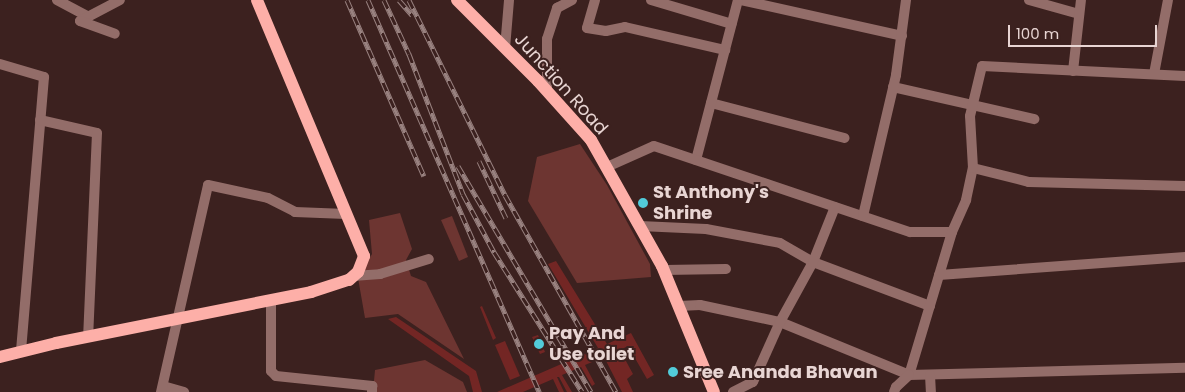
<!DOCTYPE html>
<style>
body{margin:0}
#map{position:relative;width:1185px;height:392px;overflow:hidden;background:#3c211f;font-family:Poppins,sans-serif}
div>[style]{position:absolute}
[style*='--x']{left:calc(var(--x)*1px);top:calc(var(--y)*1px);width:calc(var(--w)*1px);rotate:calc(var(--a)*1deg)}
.green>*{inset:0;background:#6d3531}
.building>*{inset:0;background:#732624}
.minor>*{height:10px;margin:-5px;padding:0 5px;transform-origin:5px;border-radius:5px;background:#936d69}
.major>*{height:12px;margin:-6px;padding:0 6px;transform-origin:6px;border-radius:6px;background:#fdafa8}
.rail>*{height:5px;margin-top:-2.5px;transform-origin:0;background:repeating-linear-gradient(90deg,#3c211f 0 9px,#998280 0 18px);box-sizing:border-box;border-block:1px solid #998280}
.dots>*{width:14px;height:14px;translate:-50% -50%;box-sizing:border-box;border:2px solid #3c211f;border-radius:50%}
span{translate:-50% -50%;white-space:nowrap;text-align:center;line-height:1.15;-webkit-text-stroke:4px #3c211f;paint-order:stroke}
.street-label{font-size:18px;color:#e8d5d3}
.poi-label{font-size:18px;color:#e8d5d3;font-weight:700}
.left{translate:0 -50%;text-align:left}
.scale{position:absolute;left:1008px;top:25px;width:149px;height:22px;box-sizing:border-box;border:2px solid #e8d5d3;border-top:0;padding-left:6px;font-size:15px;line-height:18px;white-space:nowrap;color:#e8d5d3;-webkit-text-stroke:4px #3c211f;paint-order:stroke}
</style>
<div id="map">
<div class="green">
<i style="clip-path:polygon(580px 144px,607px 185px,650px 264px,651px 277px,577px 283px,528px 201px,537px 157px)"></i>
<i style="clip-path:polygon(400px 213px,412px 249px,406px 260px,411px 276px,426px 282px,464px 359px,398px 314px,365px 318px,358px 278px,372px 254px,369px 220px)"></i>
<i style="clip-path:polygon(452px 216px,468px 257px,459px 261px,441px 220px)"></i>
<i style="clip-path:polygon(425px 360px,463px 382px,467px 392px,373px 392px,375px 370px)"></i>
</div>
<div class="building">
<i style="clip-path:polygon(556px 261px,607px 344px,631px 333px,654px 375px,647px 379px,628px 346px,620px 350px,633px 374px,627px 379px,633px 392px,622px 392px,604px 357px,585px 365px,595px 384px,592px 386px,581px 367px,562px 375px,572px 392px,567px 392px,559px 377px,557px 377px,564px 392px,559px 392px,553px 379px,523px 392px,497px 392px,598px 348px,548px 264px)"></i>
<i style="clip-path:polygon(482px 306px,496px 338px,493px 340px,480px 307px)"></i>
<i style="clip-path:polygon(396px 317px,476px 371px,482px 392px,473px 392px,469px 376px,388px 319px)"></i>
<i style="clip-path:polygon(538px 335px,545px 352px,540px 354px,532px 337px)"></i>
<i style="clip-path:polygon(505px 341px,520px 376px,510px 380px,495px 345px)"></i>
</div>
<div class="minor">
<i style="--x:57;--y:0;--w:34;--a:28"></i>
<i style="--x:595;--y:0;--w:29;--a:106"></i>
<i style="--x:587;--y:28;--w:19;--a:9"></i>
<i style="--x:606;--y:31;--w:19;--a:-12"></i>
<i style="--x:625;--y:27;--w:103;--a:13"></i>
<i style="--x:651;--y:0;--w:84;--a:16.5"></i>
<i style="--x:741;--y:0;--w:165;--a:12.6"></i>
<i style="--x:1029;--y:0;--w:52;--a:15.6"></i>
<i style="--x:80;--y:21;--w:45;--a:-27.7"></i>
<i style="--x:80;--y:21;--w:37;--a:20"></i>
<i style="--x:505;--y:48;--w:48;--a:-85.2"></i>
<i style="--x:0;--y:64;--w:46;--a:16.5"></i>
<i style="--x:44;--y:77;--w:276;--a:94.8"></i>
<i style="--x:1073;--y:71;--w:71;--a:-83.6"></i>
<i style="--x:1154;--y:74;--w:75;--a:-79.3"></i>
<i style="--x:893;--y:87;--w:145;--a:12.8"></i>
<i style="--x:547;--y:91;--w:52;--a:-90"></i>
<i style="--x:547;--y:39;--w:33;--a:-72"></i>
<i style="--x:557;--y:8;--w:17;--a:-28"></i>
<i style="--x:711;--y:103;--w:138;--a:14.7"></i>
<i style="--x:40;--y:120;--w:58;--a:12.8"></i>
<i style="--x:97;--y:133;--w:204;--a:92.5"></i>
<i style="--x:696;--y:160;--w:165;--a:-75.3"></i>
<i style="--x:607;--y:167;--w:51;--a:-24.1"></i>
<i style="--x:654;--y:146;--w:270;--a:18.6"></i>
<i style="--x:910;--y:232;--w:42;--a:0"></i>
<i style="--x:952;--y:232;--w:35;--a:-66"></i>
<i style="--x:966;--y:200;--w:33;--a:-78"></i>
<i style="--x:973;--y:168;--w:58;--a:14"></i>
<i style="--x:1029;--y:182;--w:156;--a:1.5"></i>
<i style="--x:973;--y:168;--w:52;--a:-93.3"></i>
<i style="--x:970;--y:116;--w:51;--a:-76.5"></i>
<i style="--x:982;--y:66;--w:203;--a:2.8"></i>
<i style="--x:863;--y:216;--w:145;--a:-76.8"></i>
<i style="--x:896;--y:75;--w:76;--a:-82.4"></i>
<i style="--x:640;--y:226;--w:66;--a:2.6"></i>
<i style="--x:706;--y:229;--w:75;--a:10.7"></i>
<i style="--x:780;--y:243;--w:38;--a:30"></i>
<i style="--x:813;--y:262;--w:125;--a:20.6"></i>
<i style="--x:952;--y:232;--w:149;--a:106.7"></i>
<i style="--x:909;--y:375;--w:276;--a:-1.5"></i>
<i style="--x:664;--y:270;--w:62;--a:-0.9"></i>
<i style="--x:939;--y:275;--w:247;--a:-4.2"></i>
<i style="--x:353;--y:276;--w:27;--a:-4"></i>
<i style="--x:380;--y:274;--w:51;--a:-17"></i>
<i style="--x:271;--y:300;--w:71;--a:90"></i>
<i style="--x:271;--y:371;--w:7;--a:45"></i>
<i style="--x:276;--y:376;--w:97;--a:5.9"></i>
<i style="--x:372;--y:386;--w:6;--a:90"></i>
<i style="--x:679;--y:306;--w:21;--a:-3"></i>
<i style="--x:700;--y:305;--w:82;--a:12"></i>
<i style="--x:780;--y:322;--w:139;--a:22.3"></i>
<i style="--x:909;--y:375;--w:18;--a:137"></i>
<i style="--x:896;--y:387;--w:5;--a:112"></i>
<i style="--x:930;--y:375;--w:17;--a:87"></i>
<i style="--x:163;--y:386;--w:22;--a:16"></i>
<i style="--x:161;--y:392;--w:212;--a:-77.2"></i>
<i style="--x:208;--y:185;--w:61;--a:12.2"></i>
<i style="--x:268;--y:198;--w:30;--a:27"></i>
<i style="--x:295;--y:212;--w:51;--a:2.2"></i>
<i style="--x:733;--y:392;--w:22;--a:-27"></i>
<i style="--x:753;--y:382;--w:66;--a:-65.8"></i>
<i style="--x:780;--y:322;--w:68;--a:-61.2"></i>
<i style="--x:813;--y:262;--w:59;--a:-68.2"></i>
</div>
<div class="major">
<i style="--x:457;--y:0;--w:115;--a:45"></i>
<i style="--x:538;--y:81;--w:79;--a:48.1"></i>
<i style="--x:591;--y:140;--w:145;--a:60.6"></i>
<i style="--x:662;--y:266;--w:136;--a:67.6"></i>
<i style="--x:0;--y:357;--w:58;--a:-14"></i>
<i style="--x:56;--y:343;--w:260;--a:-11.3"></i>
<i style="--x:311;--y:292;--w:40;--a:-18"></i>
<i style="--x:349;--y:280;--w:12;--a:-42"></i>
<i style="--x:358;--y:272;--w:17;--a:-69"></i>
<i style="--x:364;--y:256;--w:277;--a:-112.7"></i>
</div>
<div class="rail">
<i style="--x:347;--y:0;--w:192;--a:66.4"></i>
<i style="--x:368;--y:0;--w:428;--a:66.4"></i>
<i style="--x:384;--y:0;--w:60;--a:65.2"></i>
<i style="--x:409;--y:54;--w:150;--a:68.9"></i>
<i style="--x:463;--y:194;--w:66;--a:61.9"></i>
<i style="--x:494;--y:252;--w:165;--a:57.8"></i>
<i style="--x:399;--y:0;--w:20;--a:49"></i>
<i style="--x:409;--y:0;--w:217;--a:63.8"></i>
<i style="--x:505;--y:195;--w:226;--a:60.6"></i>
<i style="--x:479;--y:161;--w:63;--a:64.7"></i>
<i style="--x:458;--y:166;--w:262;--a:59.5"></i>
</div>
<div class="dots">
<i style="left:643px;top:203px;background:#52cbd9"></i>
<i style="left:539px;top:344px;background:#52cbd9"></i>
<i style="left:673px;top:372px;background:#52cbd9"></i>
</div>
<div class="street-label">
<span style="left:561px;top:84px;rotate:48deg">Junction Road</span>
</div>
<div class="poi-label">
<span class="left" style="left:653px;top:203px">St Anthony's<br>Shrine</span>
<span class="left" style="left:549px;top:344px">Pay And<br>Use toilet</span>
<span class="left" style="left:683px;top:372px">Sree Ananda Bhavan</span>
</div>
<div class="scale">100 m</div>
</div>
